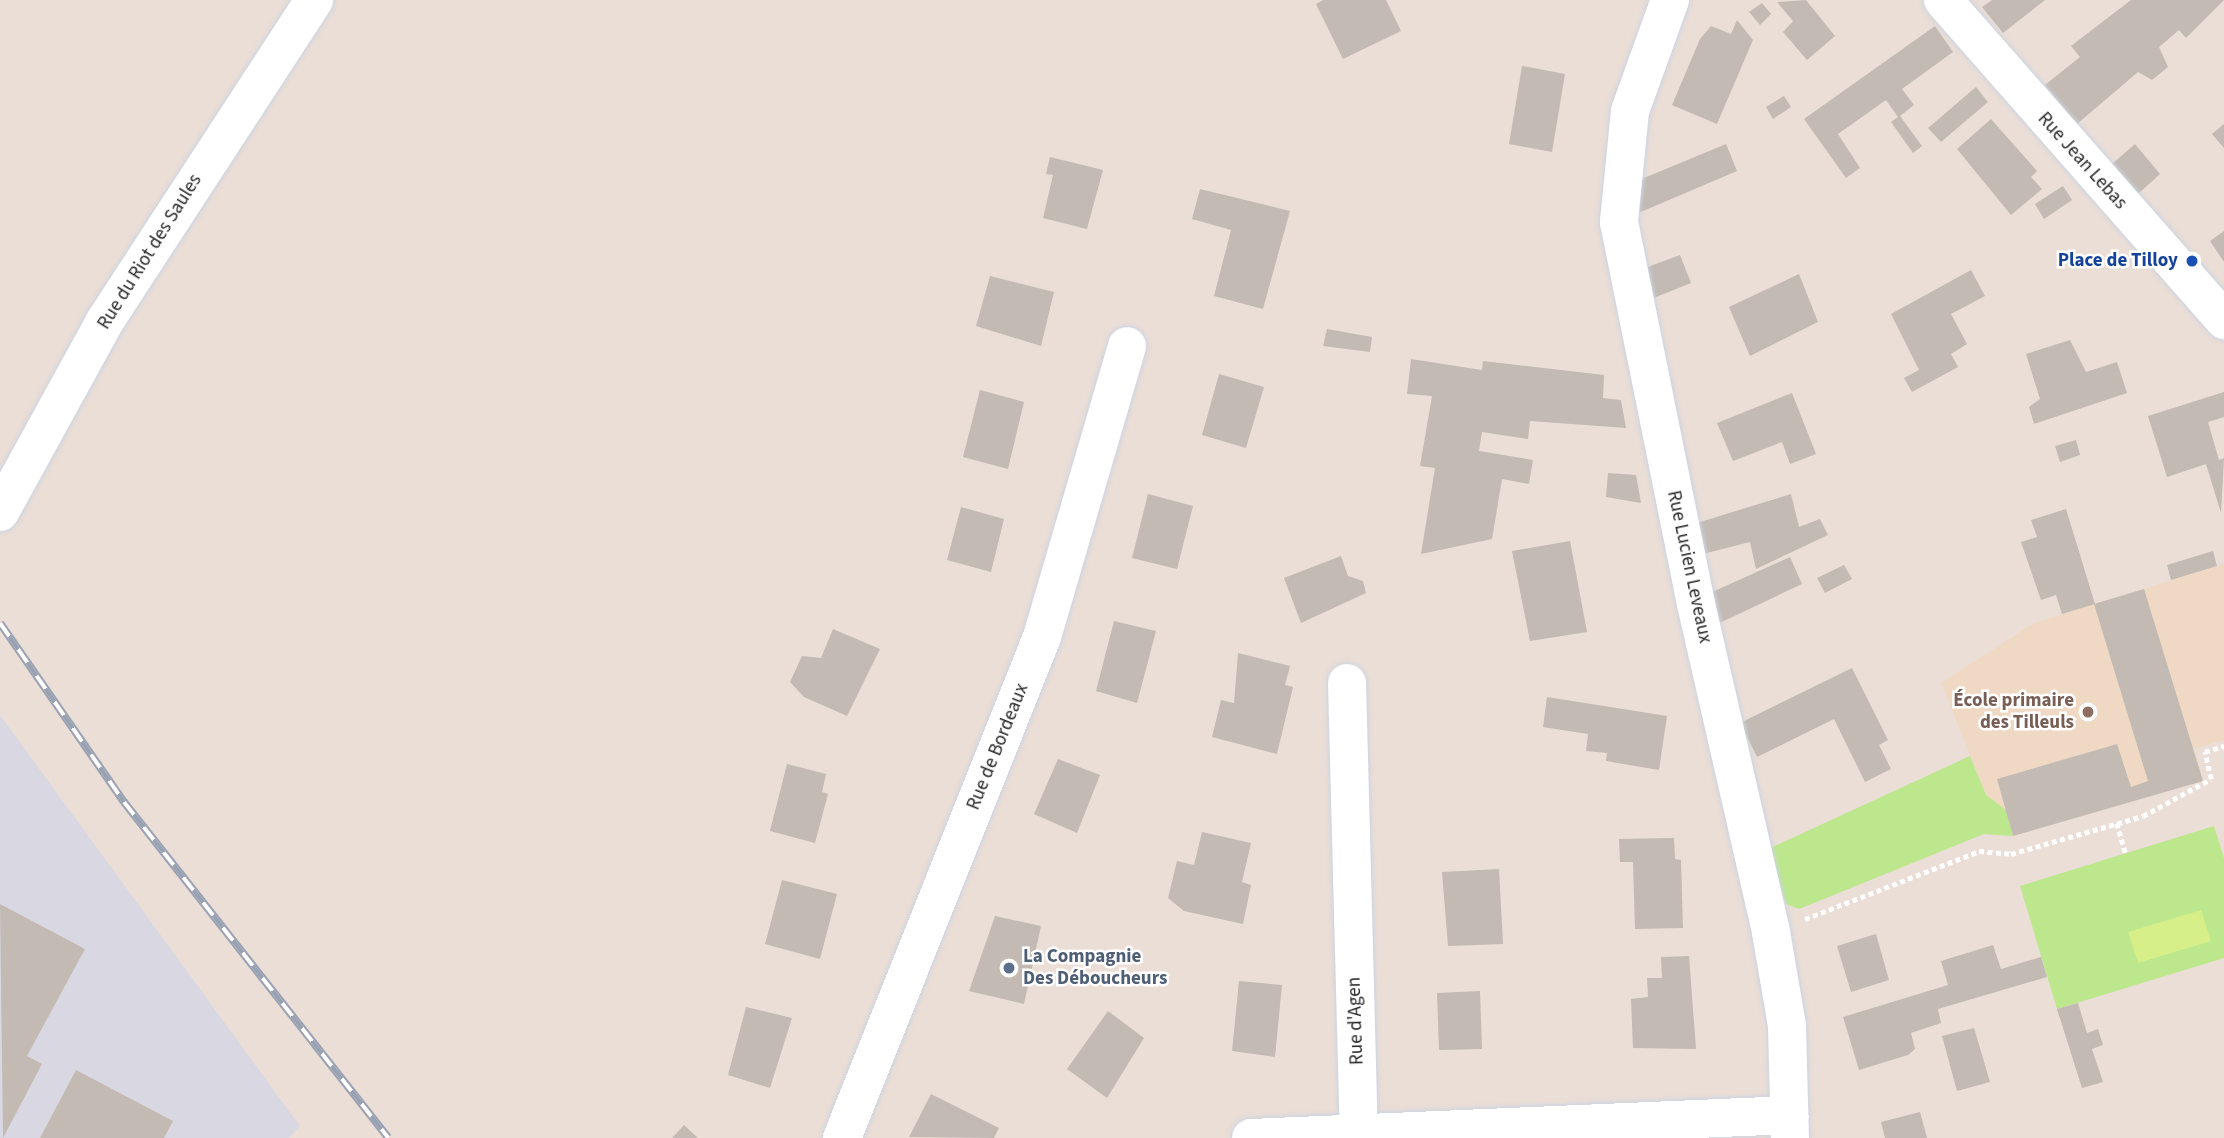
<!DOCTYPE html>
<meta charset="utf-8">
<style>
body{margin:0}
#map{position:relative;width:2224px;height:1138px;overflow:hidden;background:#ebded6;font-family:"Source Sans 3",sans-serif}
div>[style]{position:absolute}
[style*='--x']{left:calc(var(--x)*1px);top:calc(var(--y)*1px);width:calc(var(--w)*1px);rotate:calc(var(--a)*1deg)}
.industrial>*{inset:0;background:#d9d8e2}
.education>*{inset:0;background:#efd9c4}
.green>*{inset:0;background:#bce78d}
.pitch>*{inset:0;background:#d6ef88}
.building>*{inset:0;background:#c2bab3}
.path>*{height:4.5px;margin-top:-2.25px;transform-origin:0;background:repeating-linear-gradient(90deg,#fff 0 5px,transparent 0 8.5px)}
.roads{filter:drop-shadow(0 0 2px #ccd4e2) drop-shadow(0 0 2px #ccd4e2)}
.minor>*{height:38px;margin:-19px;padding:0 19px;transform-origin:19px;border-radius:19px;background:#fff}
.rail>*{height:8px;margin-top:-4px;transform-origin:0;background:repeating-linear-gradient(90deg,#fff 0 16px,#99a2b3 0 32px);box-sizing:border-box;border-block:2px solid #99a2b3}
.dots>*{width:19px;height:19px;translate:-50% -50%;box-sizing:border-box;border:4px solid #fff;border-radius:50%}
span{translate:-50% -50%;white-space:nowrap;text-align:center;line-height:1.15;-webkit-text-stroke:5px #fff;paint-order:stroke}
.street-label{font-size:19px;color:#272727}
.transit-label{font-size:19px;color:#164399;font-weight:700}
.right{translate:-100% -50%;text-align:right}
.education-label{font-size:19px;color:#785e54;font-weight:700}
.service-label{font-size:19px;color:#4e5e75;font-weight:700}
.left{translate:0 -50%;text-align:left}
</style>
<div id="map">
<div class="industrial">
<i style="clip-path:polygon(0 715px,300px 1126px,289px 1138px,0 1138px)"></i>
</div>
<div class="education">
<i style="clip-path:polygon(2224px 564px,2224px 740px,2194px 749px,2203px 781px,2013px 836px,1986px 795px,1941px 683px,2034px 623px)"></i>
</div>
<div class="green">
<i style="clip-path:polygon(1970px 756px,1986px 795px,2006px 810px,2013px 836px,1984px 834px,1799px 909px,1786px 904px,1768px 849px)"></i>
<i style="clip-path:polygon(2214px 826px,2224px 858px,2224px 958px,2057px 1009px,2020px 886px)"></i>
</div>
<div class="pitch">
<i style="clip-path:polygon(2201px 910px,2211px 941px,2138px 963px,2128px 932px)"></i>
</div>
<div class="building">
<i style="clip-path:polygon(1323px 0,1386px 0,1401px 31px,1343px 59px,1316px 4px)"></i>
<i style="clip-path:polygon(1806px 0,1835px 36px,1807px 60px,1783px 32px,1793px 21px,1777px 2px)"></i>
<i style="clip-path:polygon(1992px 0,2045px 0,2003px 33px,1982px 7px)"></i>
<i style="clip-path:polygon(2131px 0,2224px 0,2186px 38px,2179px 30px,2159px 47px,2168px 67px,2152px 80px,2138px 72px,2077px 124px,2045px 85px,2080px 57px,2071px 46px)"></i>
<i style="clip-path:polygon(1762px 3px,1771px 14px,1760px 25px,1749px 12px)"></i>
<i style="clip-path:polygon(1737px 20px,1753px 40px,1717px 124px,1672px 105px,1700px 39px,1711px 26px,1731px 34px)"></i>
<i style="clip-path:polygon(1935px 26px,1953px 52px,1902px 89px,1914px 105px,1900px 116px,1922px 146px,1913px 153px,1891px 122px,1898px 117px,1886px 100px,1838px 134px,1860px 168px,1846px 178px,1804px 119px)"></i>
<i style="clip-path:polygon(1522px 66px,1565px 74px,1552px 152px,1509px 144px)"></i>
<i style="clip-path:polygon(1976px 87px,1988px 102px,1941px 142px,1928px 128px)"></i>
<i style="clip-path:polygon(1784px 96px,1791px 107px,1773px 119px,1766px 107px)"></i>
<i style="clip-path:polygon(1991px 119px,2037px 171px,2031px 177px,2042px 189px,2011px 215px,1957px 149px)"></i>
<i style="clip-path:polygon(2224px 124px,2224px 148px,2212px 134px)"></i>
<i style="clip-path:polygon(1726px 144px,1737px 171px,1629px 217px,1632px 183px)"></i>
<i style="clip-path:polygon(2135px 144px,2160px 174px,2138px 194px,2112px 164px)"></i>
<i style="clip-path:polygon(1050px 157px,1103px 170px,1087px 229px,1043px 218px,1053px 175px,1046px 174px)"></i>
<i style="clip-path:polygon(2063px 186px,2072px 200px,2044px 219px,2035px 204px)"></i>
<i style="clip-path:polygon(1200px 189px,1290px 211px,1263px 309px,1214px 296px,1231px 230px,1192px 219px)"></i>
<i style="clip-path:polygon(2224px 231px,2224px 262px,2210px 241px)"></i>
<i style="clip-path:polygon(1680px 255px,1691px 283px,1651px 299px,1645px 268px)"></i>
<i style="clip-path:polygon(1971px 270px,1985px 296px,1951px 314px,1967px 344px,1951px 354px,1958px 367px,1912px 392px,1904px 378px,1919px 370px,1891px 314px)"></i>
<i style="clip-path:polygon(1799px 274px,1818px 322px,1750px 356px,1729px 307px)"></i>
<i style="clip-path:polygon(990px 276px,1054px 292px,1041px 346px,976px 326px)"></i>
<i style="clip-path:polygon(1327px 329px,1372px 337px,1370px 352px,1323px 346px)"></i>
<i style="clip-path:polygon(2070px 340px,2086px 372px,2117px 362px,2127px 393px,2034px 424px,2029px 407px,2040px 399px,2026px 354px)"></i>
<i style="clip-path:polygon(1411px 359px,1482px 370px,1483px 361px,1604px 375px,1603px 398px,1621px 400px,1626px 428px,1530px 421px,1528px 439px,1482px 432px,1479px 451px,1533px 460px,1529px 484px,1502px 479px,1492px 539px,1421px 554px,1435px 468px,1420px 466px,1432px 396px,1407px 394px)"></i>
<i style="clip-path:polygon(1219px 374px,1264px 387px,1246px 448px,1202px 435px)"></i>
<i style="clip-path:polygon(980px 390px,1024px 402px,1008px 469px,963px 457px)"></i>
<i style="clip-path:polygon(2224px 392px,2224px 417px,2208px 422px,2219px 460px,2224px 458px,2221px 513px,2206px 464px,2167px 477px,2148px 416px)"></i>
<i style="clip-path:polygon(1792px 393px,1816px 454px,1790px 464px,1782px 442px,1733px 461px,1717px 423px)"></i>
<i style="clip-path:polygon(2076px 440px,2080px 455px,2060px 462px,2055px 446px)"></i>
<i style="clip-path:polygon(1608px 473px,1636px 475px,1641px 503px,1606px 497px)"></i>
<i style="clip-path:polygon(1148px 494px,1193px 506px,1177px 569px,1132px 558px)"></i>
<i style="clip-path:polygon(1791px 494px,1799px 527px,1820px 519px,1828px 535px,1756px 569px,1750px 542px,1691px 557px,1684px 527px)"></i>
<i style="clip-path:polygon(961px 507px,1004px 519px,991px 572px,947px 560px)"></i>
<i style="clip-path:polygon(2066px 509px,2095px 604px,2062px 614px,2056px 595px,2041px 600px,2021px 542px,2037px 537px,2031px 520px)"></i>
<i style="clip-path:polygon(1570px 541px,1587px 632px,1530px 641px,1512px 551px)"></i>
<i style="clip-path:polygon(2213px 551px,2217px 566px,2171px 580px,2167px 565px)"></i>
<i style="clip-path:polygon(1341px 556px,1348px 576px,1363px 581px,1366px 593px,1301px 623px,1284px 578px)"></i>
<i style="clip-path:polygon(1790px 557px,1802px 584px,1709px 628px,1699px 598px)"></i>
<i style="clip-path:polygon(1844px 565px,1852px 579px,1825px 593px,1817px 578px)"></i>
<i style="clip-path:polygon(2144px 589px,2203px 781px,2013px 836px,1997px 779px,2117px 744px,2131px 787px,2148px 781px,2094px 604px)"></i>
<i style="clip-path:polygon(1114px 621px,1156px 631px,1137px 703px,1096px 691px)"></i>
<i style="clip-path:polygon(833px 629px,880px 649px,847px 716px,804px 697px,790px 682px,802px 656px,821px 658px)"></i>
<i style="clip-path:polygon(1238px 653px,1290px 666px,1285px 685px,1293px 687px,1277px 754px,1212px 737px,1221px 700px,1234px 703px)"></i>
<i style="clip-path:polygon(1852px 668px,1888px 740px,1879px 745px,1891px 769px,1865px 782px,1834px 719px,1757px 757px,1740px 723px)"></i>
<i style="clip-path:polygon(1547px 697px,1667px 716px,1659px 770px,1606px 761px,1607px 753px,1586px 751px,1588px 734px,1543px 727px)"></i>
<i style="clip-path:polygon(1058px 759px,1100px 775px,1077px 833px,1034px 814px)"></i>
<i style="clip-path:polygon(787px 764px,826px 774px,822px 792px,828px 794px,815px 843px,770px 831px)"></i>
<i style="clip-path:polygon(1202px 832px,1251px 843px,1242px 882px,1251px 885px,1243px 924px,1184px 911px,1168px 898px,1177px 861px,1194px 865px)"></i>
<i style="clip-path:polygon(1674px 838px,1675px 859px,1681px 860px,1683px 928px,1635px 929px,1633px 862px,1620px 862px,1619px 839px)"></i>
<i style="clip-path:polygon(1499px 869px,1503px 944px,1448px 946px,1442px 872px)"></i>
<i style="clip-path:polygon(782px 880px,837px 894px,820px 959px,765px 944px)"></i>
<i style="clip-path:polygon(0 904px,85px 949px,27px 1056px,42px 1064px,3px 1138px)"></i>
<i style="clip-path:polygon(995px 916px,1041px 926px,1024px 1004px,969px 991px)"></i>
<i style="clip-path:polygon(1876px 934px,1889px 980px,1851px 992px,1837px 946px)"></i>
<i style="clip-path:polygon(1993px 945px,2001px 969px,2041px 957px,2047px 977px,1938px 1009px,1941px 1023px,1911px 1033px,1915px 1049px,1908px 1055px,1859px 1070px,1843px 1017px,1948px 985px,1941px 961px)"></i>
<i style="clip-path:polygon(1689px 956px,1696px 1049px,1633px 1048px,1631px 999px,1648px 997px,1647px 978px,1662px 978px,1661px 957px)"></i>
<i style="clip-path:polygon(1239px 981px,1282px 985px,1275px 1057px,1232px 1051px)"></i>
<i style="clip-path:polygon(1480px 991px,1482px 1049px,1439px 1050px,1437px 993px)"></i>
<i style="clip-path:polygon(2078px 1003px,2087px 1033px,2098px 1029px,2103px 1045px,2092px 1049px,2103px 1082px,2082px 1088px,2057px 1009px)"></i>
<i style="clip-path:polygon(746px 1007px,792px 1018px,770px 1088px,728px 1075px)"></i>
<i style="clip-path:polygon(1108px 1011px,1144px 1038px,1107px 1098px,1067px 1069px)"></i>
<i style="clip-path:polygon(1974px 1028px,1990px 1082px,1957px 1091px,1942px 1036px)"></i>
<i style="clip-path:polygon(76px 1070px,173px 1121px,164px 1138px,40px 1138px)"></i>
<i style="clip-path:polygon(931px 1094px,999px 1128px,994px 1138px,909px 1137px)"></i>
<i style="clip-path:polygon(1920px 1112px,1927px 1138px,1885px 1138px,1881px 1122px)"></i>
<i style="clip-path:polygon(684px 1125px,698px 1138px,672px 1138px)"></i>
</div>
<div class="path">
<i style="--x:2117;--y:823;--w:32;--a:74"></i>
<i style="--x:1805;--y:919;--w:187;--a:-21.3"></i>
<i style="--x:1979;--y:851;--w:32;--a:5"></i>
<i style="--x:2011;--y:854;--w:137;--a:-16.1"></i>
<i style="--x:2143;--y:816;--w:77;--a:-28.6"></i>
<i style="--x:2211;--y:779;--w:28;--a:-103"></i>
<i style="--x:2205;--y:752;--w:20;--a:-18"></i>
</div>
<div class="roads">
<div class="minor">
<i style="--x:1670;--y:0;--w:118;--a:109.8"></i>
<i style="--x:1630;--y:111;--w:112;--a:95.7"></i>
<i style="--x:1619;--y:222;--w:390;--a:78.6"></i>
<i style="--x:1696;--y:604;--w:336;--a:77.1"></i>
<i style="--x:1771;--y:932;--w:95;--a:80.3"></i>
<i style="--x:1787;--y:1026;--w:112;--a:88.5"></i>
<i style="--x:1943;--y:0;--w:426;--a:48.7"></i>
<i style="--x:0;--y:512;--w:218;--a:-61.2"></i>
<i style="--x:105;--y:321;--w:383;--a:-56.9"></i>
<i style="--x:1347;--y:683;--w:450;--a:88.5"></i>
<i style="--x:842;--y:1138;--w:539;--a:-68.24"></i>
<i style="--x:1042;--y:637;--w:303;--a:-73.7"></i>
<i style="--x:1251;--y:1138;--w:539;--a:-2.44"></i>
</div>
</div>
<div class="rail">
<i style="--x:0;--y:623;--w:218;--a:55.3"></i>
<i style="--x:124;--y:802;--w:427;--a:51.8"></i>
</div>
<div class="dots">
<i style="left:2192px;top:261px;background:#1a4fb4"></i>
<i style="left:2088px;top:712px;background:#8d6e63"></i>
<i style="left:1009px;top:968px;background:#5c6f8a"></i>
</div>
<div class="street-label">
<span style="left:2082px;top:161px;rotate:48deg">Rue Jean Lebas</span>
<span style="left:150px;top:252px;rotate:-58deg">Rue du Riot des Saules</span>
<span style="left:1689px;top:567px;rotate:78deg">Rue Lucien Leveaux</span>
<span style="left:998px;top:747px;rotate:-68deg">Rue de Bordeaux</span>
<span style="left:1356px;top:1021px;rotate:-92deg">Rue d'Agen</span>
</div>
<div class="transit-label">
<span class="right" style="left:2178px;top:261px">Place de Tilloy</span>
</div>
<div class="education-label">
<span class="right" style="left:2074px;top:712px">École primaire<br>des Tilleuls</span>
</div>
<div class="service-label">
<span class="left" style="left:1023px;top:968px">La Compagnie<br>Des Déboucheurs</span>
</div>
</div>
